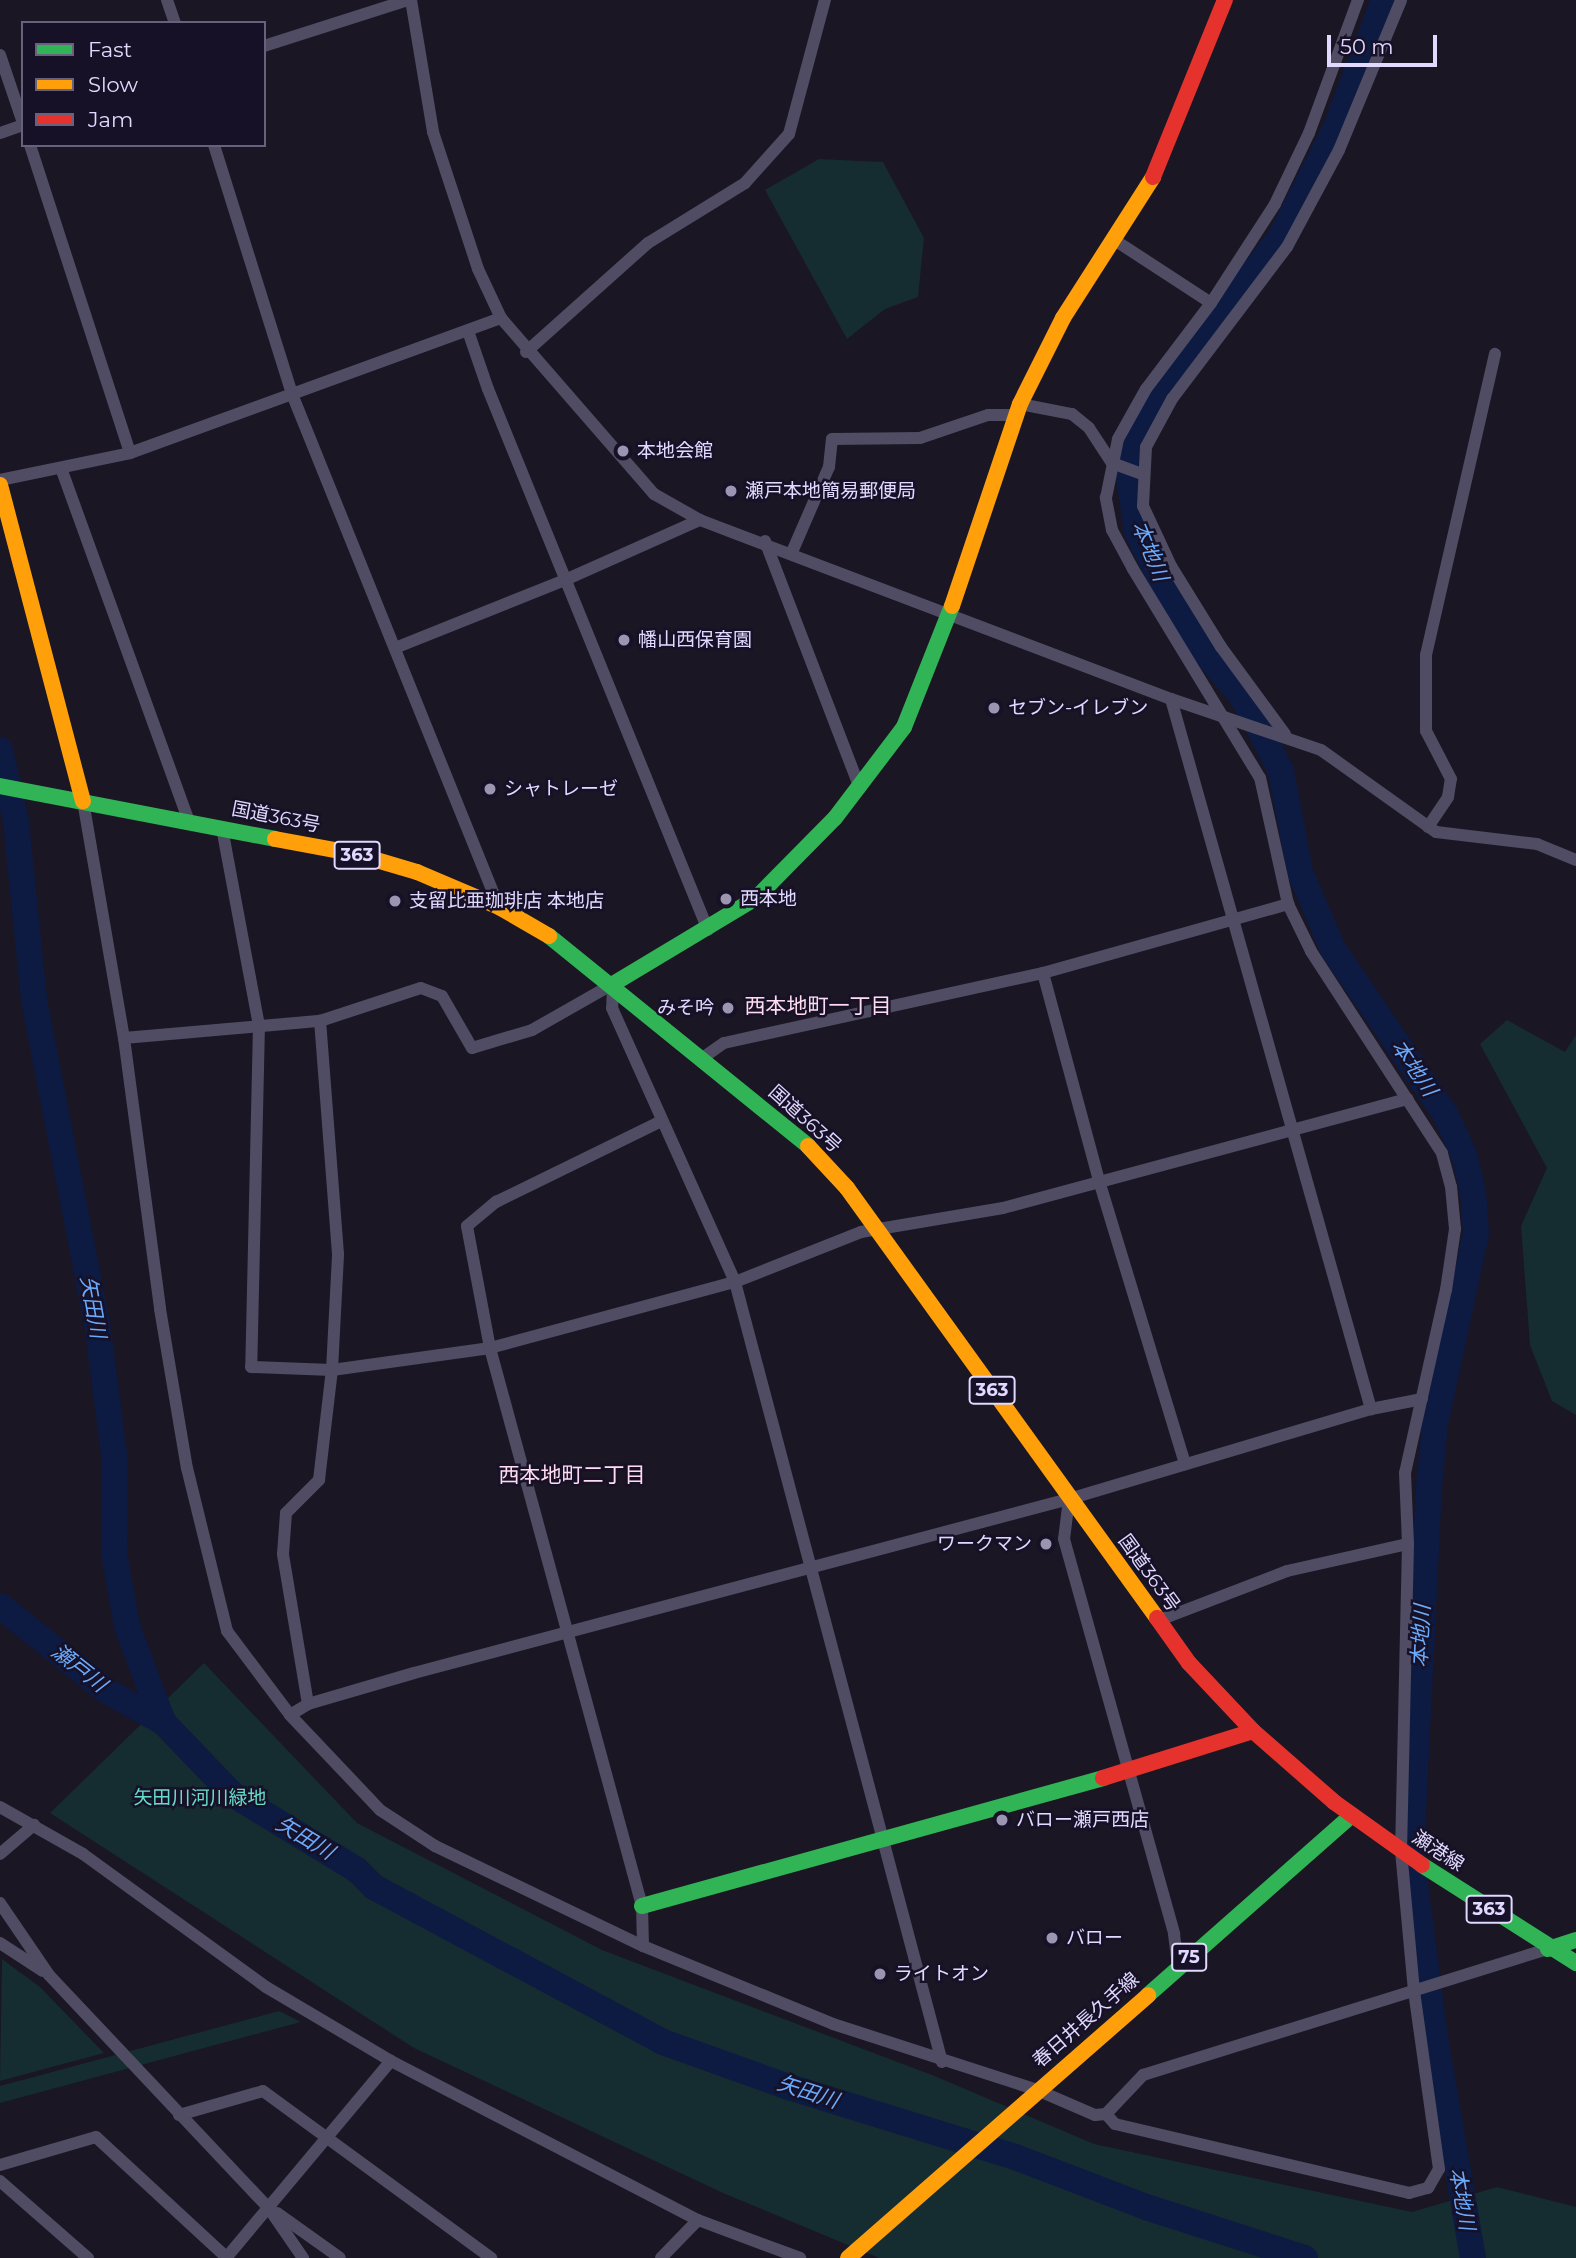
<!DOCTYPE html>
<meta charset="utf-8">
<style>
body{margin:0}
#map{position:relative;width:1576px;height:2258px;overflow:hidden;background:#1a1623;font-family:Montserrat,"Noto Sans JP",sans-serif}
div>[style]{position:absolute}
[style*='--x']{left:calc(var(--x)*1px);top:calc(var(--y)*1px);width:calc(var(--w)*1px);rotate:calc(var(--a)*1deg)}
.green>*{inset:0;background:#152c30}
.river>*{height:26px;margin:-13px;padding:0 13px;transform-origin:13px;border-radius:13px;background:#0d1b43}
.street>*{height:12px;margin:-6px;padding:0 6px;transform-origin:6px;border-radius:6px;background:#4f4c63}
.fast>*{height:16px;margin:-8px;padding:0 8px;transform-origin:8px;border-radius:8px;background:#30b455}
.slow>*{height:16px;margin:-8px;padding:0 8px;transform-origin:8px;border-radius:8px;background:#ff9f0a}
.jam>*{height:16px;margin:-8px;padding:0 8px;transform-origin:8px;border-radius:8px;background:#e5322d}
.dots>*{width:19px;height:19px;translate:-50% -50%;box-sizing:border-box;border:4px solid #171128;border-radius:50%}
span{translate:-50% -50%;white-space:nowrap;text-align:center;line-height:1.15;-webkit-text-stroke:5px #171128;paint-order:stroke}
.shield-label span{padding:2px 5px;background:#171128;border:2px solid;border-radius:5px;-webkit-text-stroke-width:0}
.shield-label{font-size:18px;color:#e1d9fe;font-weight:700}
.poi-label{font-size:19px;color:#e1d9fe}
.left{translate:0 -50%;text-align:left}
.right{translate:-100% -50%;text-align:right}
.street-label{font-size:19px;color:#e1d9fe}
.park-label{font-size:19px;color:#66ddcb}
.water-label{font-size:21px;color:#6aaafb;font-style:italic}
.neighbourhood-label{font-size:21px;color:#fedbee}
.legend{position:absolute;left:21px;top:21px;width:245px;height:126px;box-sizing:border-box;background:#171128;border:2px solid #68617e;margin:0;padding:9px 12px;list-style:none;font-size:21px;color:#e1d9fe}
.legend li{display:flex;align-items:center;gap:14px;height:35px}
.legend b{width:35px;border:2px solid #68617e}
.scale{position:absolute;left:1327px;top:35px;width:110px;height:32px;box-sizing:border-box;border:4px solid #e1d9fe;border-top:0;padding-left:9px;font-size:21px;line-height:24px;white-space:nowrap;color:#e1d9fe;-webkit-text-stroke:5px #171128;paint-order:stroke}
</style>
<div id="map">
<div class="green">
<i style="clip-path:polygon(819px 159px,883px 162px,924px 238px,918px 297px,885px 309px,847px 339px,765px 190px)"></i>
<i style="clip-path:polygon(1507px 1020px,1565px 1052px,1576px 1035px,1576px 1415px,1552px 1401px,1530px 1345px,1521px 1226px,1547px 1168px,1480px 1044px)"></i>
<i style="clip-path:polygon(204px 1663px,357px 1823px,602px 1950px,937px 2077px,1094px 2144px,1412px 2212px,1497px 2187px,1576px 2207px,1576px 2258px,879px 2258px,723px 2193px,414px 2048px,50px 1813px)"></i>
<i style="clip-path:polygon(2px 1959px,40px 1987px,104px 2053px,0 2081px)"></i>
<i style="clip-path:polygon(279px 2011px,301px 2022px,0 2103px,0 2086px)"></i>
</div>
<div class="river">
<i style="--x:1384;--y:0;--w:139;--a:110.7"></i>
<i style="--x:1335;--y:130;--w:121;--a:117"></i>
<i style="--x:1280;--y:238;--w:182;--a:127.9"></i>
<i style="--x:1168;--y:382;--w:86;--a:119.2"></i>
<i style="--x:1126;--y:457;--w:75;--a:81.5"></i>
<i style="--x:1137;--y:531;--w:67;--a:64.2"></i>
<i style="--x:1166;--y:591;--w:73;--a:57.8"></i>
<i style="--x:1205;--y:653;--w:57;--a:49.3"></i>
<i style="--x:1242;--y:696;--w:85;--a:62.5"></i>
<i style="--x:1281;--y:771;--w:103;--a:79.3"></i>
<i style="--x:1300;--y:872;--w:84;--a:66.8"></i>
<i style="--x:1333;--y:949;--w:201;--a:55.8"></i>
<i style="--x:1446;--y:1115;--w:44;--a:65.8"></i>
<i style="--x:1464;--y:1155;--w:38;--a:76"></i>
<i style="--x:1473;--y:1192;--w:41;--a:85.8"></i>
<i style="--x:1476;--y:1233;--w:195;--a:102.1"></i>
<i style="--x:1435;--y:1424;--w:63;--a:95.4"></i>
<i style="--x:1429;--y:1487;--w:366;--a:92.8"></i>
<i style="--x:1411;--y:1853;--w:187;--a:82.6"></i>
<i style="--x:1435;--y:2038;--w:223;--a:80.2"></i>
<i style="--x:0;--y:750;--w:74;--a:77.5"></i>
<i style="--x:16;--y:822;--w:179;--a:84.2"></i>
<i style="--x:34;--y:1000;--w:329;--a:79"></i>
<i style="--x:97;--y:1323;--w:132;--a:82.6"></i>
<i style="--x:114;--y:1454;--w:99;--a:90"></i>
<i style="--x:114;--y:1553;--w:74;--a:79.9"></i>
<i style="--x:127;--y:1626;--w:103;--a:69.4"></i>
<i style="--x:163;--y:1722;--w:100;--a:46.2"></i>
<i style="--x:232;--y:1794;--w:146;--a:31.3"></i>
<i style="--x:357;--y:1870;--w:24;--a:45"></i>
<i style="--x:374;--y:1887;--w:328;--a:28.2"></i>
<i style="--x:663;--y:2042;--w:134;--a:19.7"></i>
<i style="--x:789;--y:2087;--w:237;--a:17.2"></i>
<i style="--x:1015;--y:2157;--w:140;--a:20.9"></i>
<i style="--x:1146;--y:2207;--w:167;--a:17.8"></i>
<i style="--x:0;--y:1606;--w:137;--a:38.5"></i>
<i style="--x:107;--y:1691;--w:64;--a:29"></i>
</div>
<div class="street">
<i style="--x:167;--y:0;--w:24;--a:71"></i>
<i style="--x:411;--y:0;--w:134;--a:80.5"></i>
<i style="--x:433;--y:132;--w:144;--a:71.8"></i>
<i style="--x:478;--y:269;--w:54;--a:64.9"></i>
<i style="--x:501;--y:318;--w:233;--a:49"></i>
<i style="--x:654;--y:494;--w:53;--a:29.5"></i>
<i style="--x:700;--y:520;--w:504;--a:20.81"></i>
<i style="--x:1171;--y:699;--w:158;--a:18.8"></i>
<i style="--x:1321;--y:750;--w:141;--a:35.5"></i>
<i style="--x:1436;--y:832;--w:102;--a:6.8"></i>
<i style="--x:1537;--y:844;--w:42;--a:22.3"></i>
<i style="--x:264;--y:46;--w:151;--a:-17.7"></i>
<i style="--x:0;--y:55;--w:72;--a:71.3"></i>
<i style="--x:0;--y:133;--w:24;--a:-19"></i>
<i style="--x:30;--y:145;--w:324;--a:72"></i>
<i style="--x:214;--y:145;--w:261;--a:72.6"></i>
<i style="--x:292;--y:394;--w:553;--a:68.03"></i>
<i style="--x:1116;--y:241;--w:113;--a:33.1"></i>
<i style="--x:468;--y:331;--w:61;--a:71"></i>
<i style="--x:488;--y:389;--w:584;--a:67.87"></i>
<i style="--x:526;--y:352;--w:164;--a:-41.8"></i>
<i style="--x:648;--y:243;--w:114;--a:-31.7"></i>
<i style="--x:745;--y:183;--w:66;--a:-48.1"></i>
<i style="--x:789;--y:134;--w:139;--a:-75"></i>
<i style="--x:1020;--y:404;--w:53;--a:10.9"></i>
<i style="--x:1072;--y:414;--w:22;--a:39"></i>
<i style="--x:1089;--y:428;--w:42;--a:56.7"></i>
<i style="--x:1112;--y:463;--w:33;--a:20"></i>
<i style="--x:61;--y:468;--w:375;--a:70.1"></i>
<i style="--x:0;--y:480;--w:133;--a:-11.7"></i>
<i style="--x:130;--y:453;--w:395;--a:-20"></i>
<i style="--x:765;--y:541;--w:265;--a:69"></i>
<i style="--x:792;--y:552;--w:93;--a:-66.5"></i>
<i style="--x:829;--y:467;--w:28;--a:-84"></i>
<i style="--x:832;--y:439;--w:88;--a:-0.7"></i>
<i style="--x:920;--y:438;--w:72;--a:-18.7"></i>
<i style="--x:988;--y:415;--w:28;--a:0"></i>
<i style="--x:395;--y:648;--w:183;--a:-21.8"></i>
<i style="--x:565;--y:580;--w:148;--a:-24"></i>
<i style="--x:1171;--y:699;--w:738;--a:74.27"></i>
<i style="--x:1285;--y:734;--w:108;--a:-126.3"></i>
<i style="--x:1221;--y:647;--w:95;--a:-121.7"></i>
<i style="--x:1171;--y:566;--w:66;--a:-115"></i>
<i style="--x:1143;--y:506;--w:59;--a:-87.1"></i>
<i style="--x:1146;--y:447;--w:55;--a:-61.6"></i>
<i style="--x:1172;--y:399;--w:191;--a:-52.9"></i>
<i style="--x:1287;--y:247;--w:110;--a:-61.8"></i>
<i style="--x:1339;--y:150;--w:162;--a:-67.5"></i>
<i style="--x:83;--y:801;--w:241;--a:80.2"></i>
<i style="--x:124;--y:1038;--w:273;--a:82.4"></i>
<i style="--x:160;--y:1309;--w:161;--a:80.4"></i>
<i style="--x:187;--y:1468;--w:168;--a:76.2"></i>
<i style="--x:227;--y:1631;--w:105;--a:53.1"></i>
<i style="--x:290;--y:1715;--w:131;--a:46.5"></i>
<i style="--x:380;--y:1810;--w:66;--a:33.2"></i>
<i style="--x:435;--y:1846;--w:231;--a:25.7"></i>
<i style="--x:643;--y:1946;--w:205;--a:22.3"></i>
<i style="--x:833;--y:2024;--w:214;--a:17.9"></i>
<i style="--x:1037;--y:2090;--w:63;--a:23.3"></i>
<i style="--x:1095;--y:2115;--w:11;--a:-5"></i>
<i style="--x:1106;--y:2114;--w:13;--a:48"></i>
<i style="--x:1115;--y:2124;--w:302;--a:13.2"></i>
<i style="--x:1409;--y:2193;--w:20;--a:-15"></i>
<i style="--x:1428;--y:2188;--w:22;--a:-60"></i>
<i style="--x:1439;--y:2169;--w:180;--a:-98"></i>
<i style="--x:1414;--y:1991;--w:140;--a:-95.3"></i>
<i style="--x:1401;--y:1852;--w:308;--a:-88.7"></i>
<i style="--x:1408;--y:1544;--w:71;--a:-92.4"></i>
<i style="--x:1405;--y:1473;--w:188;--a:-77.4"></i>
<i style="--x:1446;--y:1290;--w:62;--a:-81.6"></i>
<i style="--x:1455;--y:1229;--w:42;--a:-95.4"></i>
<i style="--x:1451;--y:1187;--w:35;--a:-105"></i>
<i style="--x:1442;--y:1153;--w:241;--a:-123"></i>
<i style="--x:1311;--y:951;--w:52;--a:-116.1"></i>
<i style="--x:1288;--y:904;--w:129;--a:-102.5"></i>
<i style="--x:1260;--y:778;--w:245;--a:-121.3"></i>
<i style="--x:1133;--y:569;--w:44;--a:-118.3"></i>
<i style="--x:1112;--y:530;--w:33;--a:-101"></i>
<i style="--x:1106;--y:498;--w:60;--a:-78.5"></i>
<i style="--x:1118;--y:439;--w:57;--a:-60.8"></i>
<i style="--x:1146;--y:389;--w:108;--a:-52.9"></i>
<i style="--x:1211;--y:303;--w:118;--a:-57.1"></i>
<i style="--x:1275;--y:204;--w:79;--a:-64.4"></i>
<i style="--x:1309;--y:133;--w:142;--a:-69.8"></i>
<i style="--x:1428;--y:827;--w:36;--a:-56"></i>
<i style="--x:1448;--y:797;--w:18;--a:-81"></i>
<i style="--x:1451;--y:779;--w:54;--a:-117.5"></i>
<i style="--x:1426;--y:731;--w:76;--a:-90"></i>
<i style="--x:1426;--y:655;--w:309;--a:-77.1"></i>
<i style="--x:222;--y:828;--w:200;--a:79.4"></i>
<i style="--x:259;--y:1025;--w:342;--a:91.3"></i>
<i style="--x:251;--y:1367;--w:81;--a:2.1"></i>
<i style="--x:332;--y:1370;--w:160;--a:-7.9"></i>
<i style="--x:490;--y:1348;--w:254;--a:-15.1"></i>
<i style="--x:735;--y:1282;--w:136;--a:-21.6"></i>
<i style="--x:861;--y:1232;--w:144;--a:-9.6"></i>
<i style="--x:1003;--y:1208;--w:419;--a:-15.1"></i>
<i style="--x:1043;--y:973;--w:219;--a:74.9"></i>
<i style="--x:1100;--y:1184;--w:293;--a:73.1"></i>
<i style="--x:613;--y:984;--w:24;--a:92"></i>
<i style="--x:612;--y:1008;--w:300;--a:65.8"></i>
<i style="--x:735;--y:1282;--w:807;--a:75.14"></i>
<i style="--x:124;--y:1038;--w:197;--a:-5"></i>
<i style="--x:320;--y:1021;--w:106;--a:-18.1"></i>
<i style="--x:421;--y:988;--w:22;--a:21"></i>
<i style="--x:442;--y:996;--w:60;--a:60"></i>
<i style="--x:472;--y:1048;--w:63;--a:-16.7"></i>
<i style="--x:532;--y:1030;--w:93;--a:-29.6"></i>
<i style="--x:701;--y:1059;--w:28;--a:-35"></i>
<i style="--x:724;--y:1043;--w:327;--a:-12.4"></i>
<i style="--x:1043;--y:973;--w:255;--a:-15.7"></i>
<i style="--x:1069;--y:1499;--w:40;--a:97.1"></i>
<i style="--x:1064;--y:1539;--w:410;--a:74.4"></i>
<i style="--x:1174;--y:1934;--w:33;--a:83"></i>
<i style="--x:1157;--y:1621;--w:139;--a:-21"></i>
<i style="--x:1287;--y:1571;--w:124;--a:-12.6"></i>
<i style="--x:308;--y:1704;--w:152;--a:-99.5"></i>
<i style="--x:283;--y:1554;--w:41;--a:-85.8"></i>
<i style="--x:286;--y:1513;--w:47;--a:-45"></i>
<i style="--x:319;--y:1480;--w:111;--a:-83.3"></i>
<i style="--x:332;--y:1370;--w:116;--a:-87"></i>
<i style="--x:338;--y:1254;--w:234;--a:-94.4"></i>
<i style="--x:290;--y:1715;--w:21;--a:-31"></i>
<i style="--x:308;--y:1704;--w:110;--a:-16.3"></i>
<i style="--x:414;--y:1673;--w:678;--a:-14.88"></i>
<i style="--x:1069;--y:1499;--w:315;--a:-16.6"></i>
<i style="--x:1371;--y:1409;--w:52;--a:-11.1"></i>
<i style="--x:0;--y:1807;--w:95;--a:29.5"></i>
<i style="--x:83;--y:1854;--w:226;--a:36"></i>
<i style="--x:266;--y:1987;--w:145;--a:30.6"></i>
<i style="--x:391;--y:2061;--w:346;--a:27.4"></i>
<i style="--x:698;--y:2220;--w:109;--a:20.4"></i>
<i style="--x:0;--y:1854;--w:45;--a:-40.5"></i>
<i style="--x:0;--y:1903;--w:87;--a:55.8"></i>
<i style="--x:49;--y:1975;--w:319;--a:46.7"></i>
<i style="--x:268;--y:2207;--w:62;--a:55.5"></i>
<i style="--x:0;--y:1943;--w:51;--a:33.1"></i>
<i style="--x:643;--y:1946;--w:40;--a:-91.4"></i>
<i style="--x:642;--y:1906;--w:578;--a:-105.24"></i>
<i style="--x:490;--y:1348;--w:124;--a:-100.7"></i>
<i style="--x:467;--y:1226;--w:38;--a:-40"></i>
<i style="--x:496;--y:1202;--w:184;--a:-26.1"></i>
<i style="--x:1106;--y:2114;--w:54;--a:-46.5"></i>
<i style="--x:1143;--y:2075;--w:424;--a:-17.3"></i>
<i style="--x:179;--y:2115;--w:87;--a:-15.9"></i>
<i style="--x:263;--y:2091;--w:283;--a:36.2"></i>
<i style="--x:0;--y:2165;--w:100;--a:-16.3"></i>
<i style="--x:96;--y:2137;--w:178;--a:42.7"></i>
<i style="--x:0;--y:2181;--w:117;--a:41.2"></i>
<i style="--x:277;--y:2213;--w:77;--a:35.5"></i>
<i style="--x:226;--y:2258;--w:257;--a:-50.1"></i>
<i style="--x:661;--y:2258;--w:53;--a:-45.8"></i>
</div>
<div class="fast">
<i style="--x:0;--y:786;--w:280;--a:10.9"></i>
<i style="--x:549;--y:936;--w:333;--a:39"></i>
<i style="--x:613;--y:984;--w:167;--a:-31"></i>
<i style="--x:756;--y:898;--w:112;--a:-45.4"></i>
<i style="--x:835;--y:818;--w:114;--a:-52.8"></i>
<i style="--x:904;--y:727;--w:130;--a:-68.4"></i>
<i style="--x:1422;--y:1865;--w:183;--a:32.5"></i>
<i style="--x:642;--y:1906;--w:478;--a:-15.5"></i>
<i style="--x:1548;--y:1949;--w:29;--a:-18"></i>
<i style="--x:1148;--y:1995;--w:272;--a:-41.4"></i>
</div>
<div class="slow">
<i style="--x:0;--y:485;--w:327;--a:75.3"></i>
<i style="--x:952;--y:606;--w:213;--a:-71.4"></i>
<i style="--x:1020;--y:404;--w:96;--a:-63.4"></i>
<i style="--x:1063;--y:318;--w:167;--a:-57.4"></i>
<i style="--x:275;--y:839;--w:82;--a:10.5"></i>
<i style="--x:356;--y:854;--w:64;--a:16.4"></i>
<i style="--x:417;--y:872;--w:89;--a:23.1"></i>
<i style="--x:499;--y:907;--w:58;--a:30.1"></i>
<i style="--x:808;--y:1146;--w:57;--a:47.1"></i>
<i style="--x:847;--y:1188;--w:530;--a:54.21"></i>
<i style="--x:848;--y:2258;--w:399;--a:-41.2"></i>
</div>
<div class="jam">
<i style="--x:1153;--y:177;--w:191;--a:-67.9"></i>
<i style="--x:1157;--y:1618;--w:55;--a:54.6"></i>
<i style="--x:1189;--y:1663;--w:93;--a:46.7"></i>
<i style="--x:1253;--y:1731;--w:108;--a:41.2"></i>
<i style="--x:1334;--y:1802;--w:108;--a:35.6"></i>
<i style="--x:1103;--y:1778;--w:157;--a:-17.4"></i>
</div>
<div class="dots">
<i style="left:623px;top:451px;background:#9b95b1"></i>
<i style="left:731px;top:491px;background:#9b95b1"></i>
<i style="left:624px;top:640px;background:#9b95b1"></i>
<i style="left:994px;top:708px;background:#9b95b1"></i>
<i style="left:490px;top:789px;background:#9b95b1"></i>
<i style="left:726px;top:899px;background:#9b95b1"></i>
<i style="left:395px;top:901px;background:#9b95b1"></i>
<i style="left:728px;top:1008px;background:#9b95b1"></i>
<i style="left:1046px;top:1544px;background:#9b95b1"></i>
<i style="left:1002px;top:1820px;background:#9b95b1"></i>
<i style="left:1052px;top:1938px;background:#9b95b1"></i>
<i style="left:880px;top:1974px;background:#9b95b1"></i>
</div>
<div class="shield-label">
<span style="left:357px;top:855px">363</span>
<span style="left:992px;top:1390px">363</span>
<span style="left:1489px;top:1909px">363</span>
<span style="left:1189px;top:1957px">75</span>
</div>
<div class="poi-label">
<span class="left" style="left:637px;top:451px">本地会館</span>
<span class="left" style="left:745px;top:491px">瀬戸本地簡易郵便局</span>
<span class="left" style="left:638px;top:640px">幡山西保育園</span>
<span class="left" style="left:1008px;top:708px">セブン-イレブン</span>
<span class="left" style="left:504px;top:789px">シャトレーゼ</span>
<span class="left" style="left:740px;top:899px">西本地</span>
<span class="left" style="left:409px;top:901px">支留比亜珈琲店 本地店</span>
<span class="right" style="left:714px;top:1008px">みそ吟</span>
<span class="right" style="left:1032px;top:1544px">ワークマン</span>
<span class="left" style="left:1016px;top:1820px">バロー瀬戸西店</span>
<span class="left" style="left:1066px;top:1938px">バロー</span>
<span class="left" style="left:894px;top:1974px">ライトオン</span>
</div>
<div class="street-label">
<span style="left:276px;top:817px;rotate:11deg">国道363号</span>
<span style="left:805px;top:1119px;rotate:42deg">国道363号</span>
<span style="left:1149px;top:1573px;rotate:54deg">国道363号</span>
<span style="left:1438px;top:1851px;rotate:33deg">瀬港線</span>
<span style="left:1086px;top:2020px;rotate:-41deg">春日井長久手線</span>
</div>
<div class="park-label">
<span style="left:200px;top:1798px">矢田川河川緑地</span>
</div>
<div class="water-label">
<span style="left:1150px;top:551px;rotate:68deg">本地川</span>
<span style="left:1414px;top:1068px;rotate:56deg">本地川</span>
<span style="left:93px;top:1307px;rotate:80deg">矢田川</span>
<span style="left:1421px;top:1636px;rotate:-87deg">本地川</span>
<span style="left:79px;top:1668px;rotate:38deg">瀬戸川</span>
<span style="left:305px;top:1838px;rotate:31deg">矢田川</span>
<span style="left:808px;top:2092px;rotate:18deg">矢田川</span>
<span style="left:1462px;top:2199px;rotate:80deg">本地川</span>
</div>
<div class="neighbourhood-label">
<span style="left:818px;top:1006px">西本地町一丁目</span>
<span style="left:572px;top:1475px">西本地町二丁目</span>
</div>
<ul class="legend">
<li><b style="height:9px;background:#30b455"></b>Fast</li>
<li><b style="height:9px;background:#ff9f0a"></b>Slow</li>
<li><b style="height:9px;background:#e5322d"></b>Jam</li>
</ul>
<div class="scale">50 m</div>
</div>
